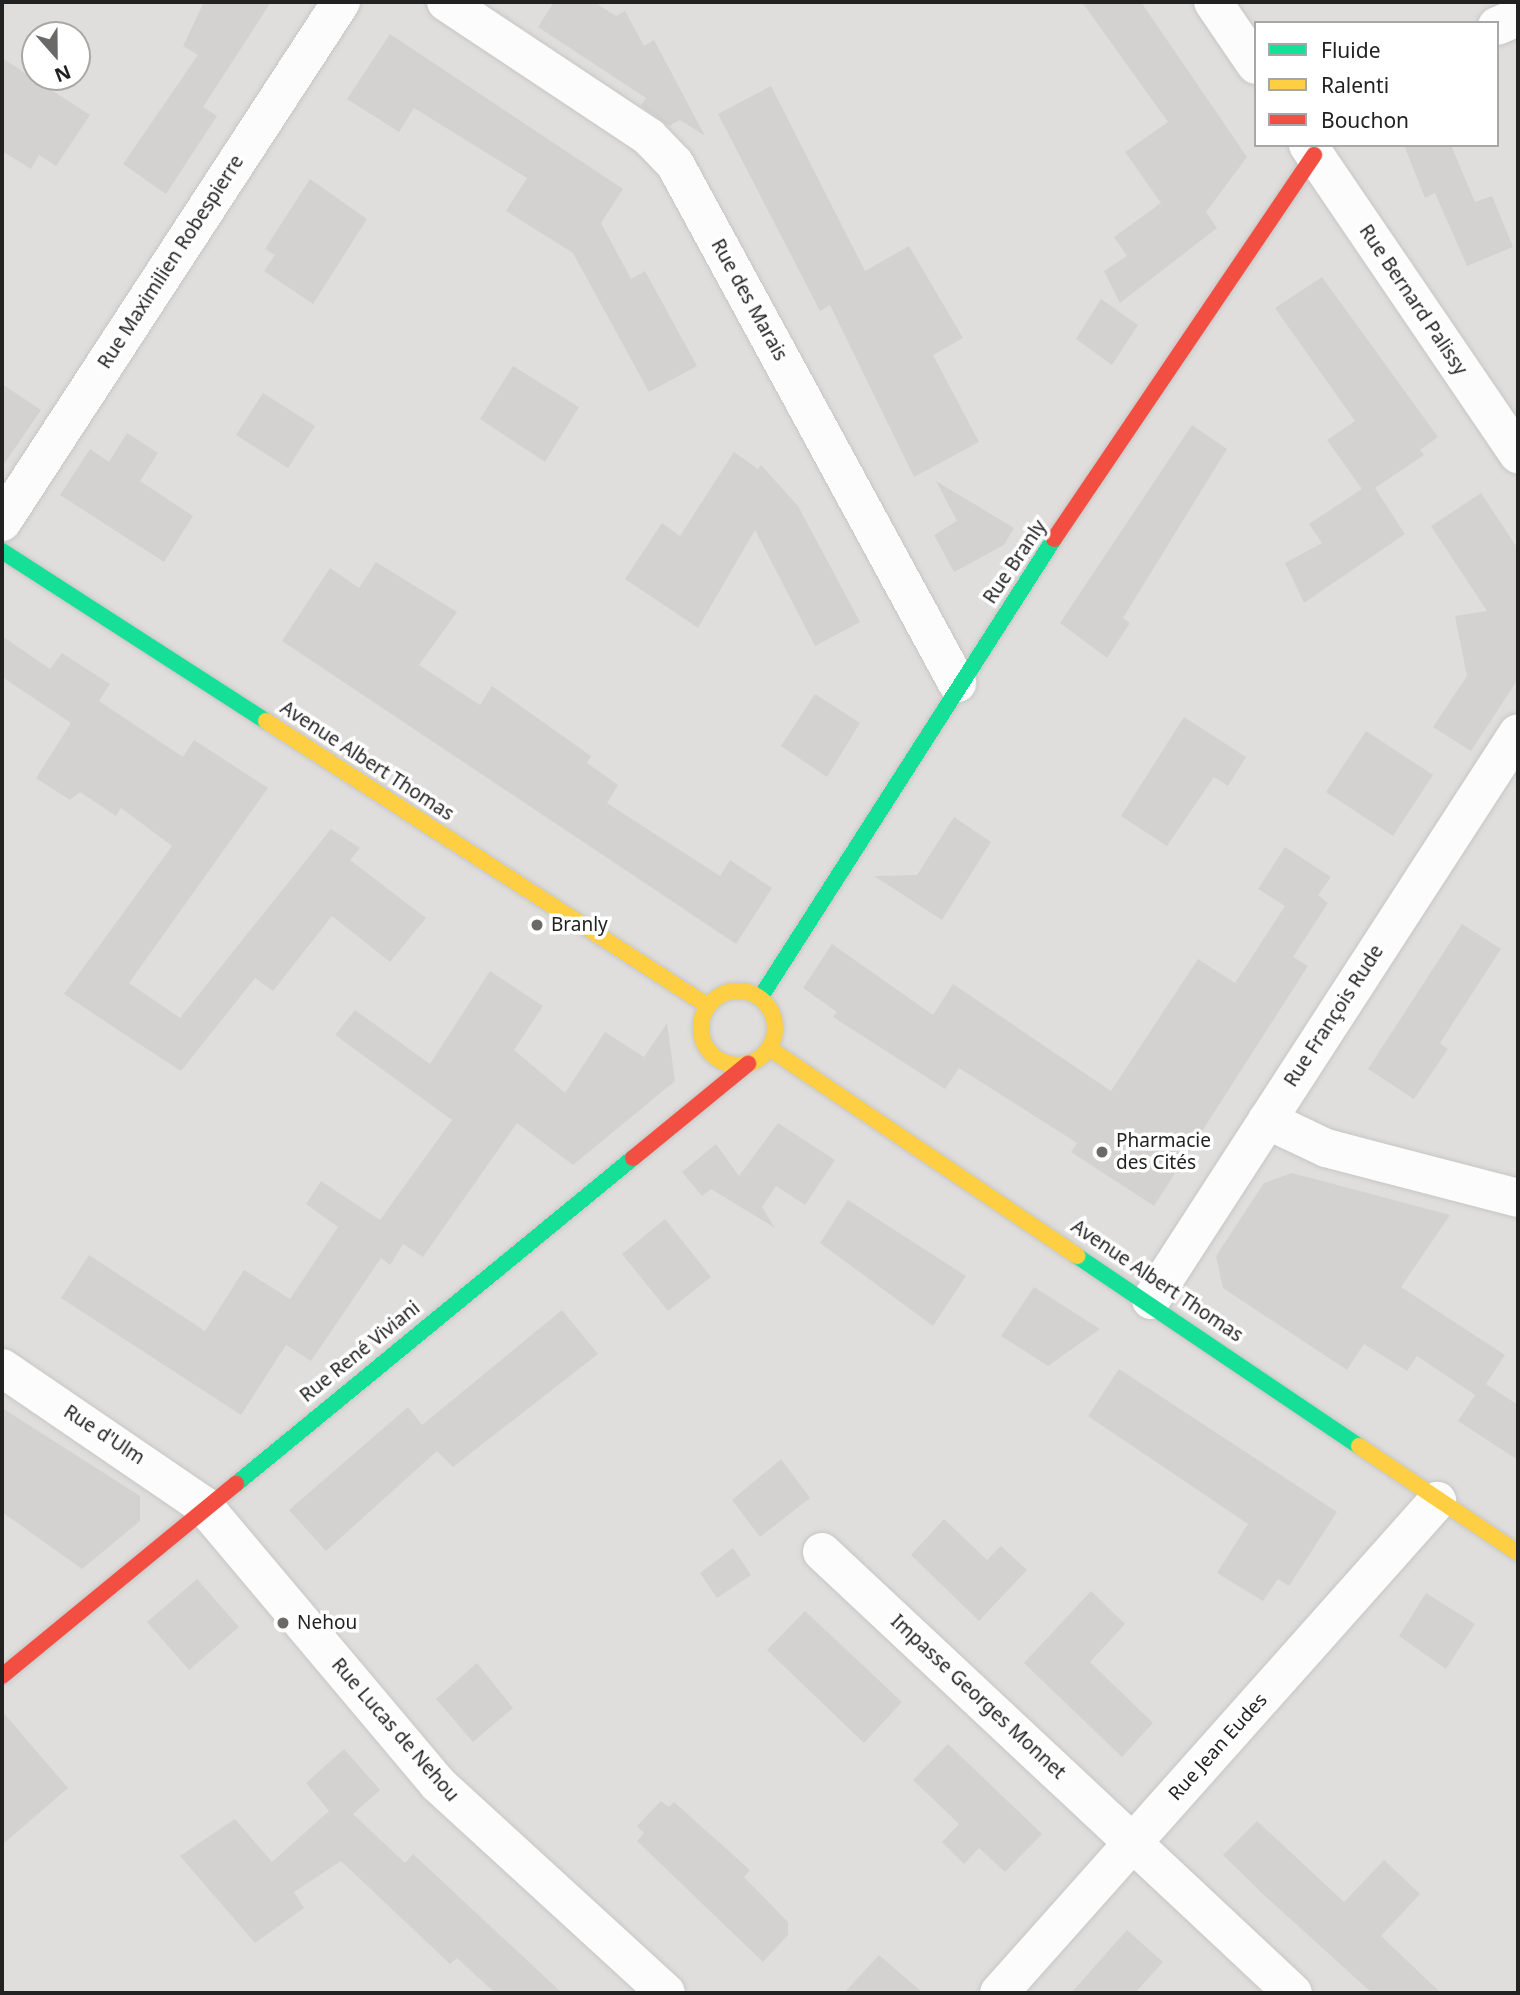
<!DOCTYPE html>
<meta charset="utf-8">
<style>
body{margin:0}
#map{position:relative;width:1520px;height:1995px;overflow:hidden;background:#f0eeeb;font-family:"Noto Sans",sans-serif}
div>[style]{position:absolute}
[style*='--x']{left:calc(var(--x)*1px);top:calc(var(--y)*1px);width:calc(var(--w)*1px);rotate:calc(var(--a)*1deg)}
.residential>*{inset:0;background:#dfdedc}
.building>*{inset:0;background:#d4d2d0}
.roads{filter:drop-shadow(0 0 2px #c7c6c5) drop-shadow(0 0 2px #c7c6c5)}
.street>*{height:38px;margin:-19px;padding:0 19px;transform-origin:19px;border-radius:19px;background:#fdfcfc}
.fast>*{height:16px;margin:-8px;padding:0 8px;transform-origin:8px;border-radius:8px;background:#16e098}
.slow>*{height:16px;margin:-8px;padding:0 8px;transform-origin:8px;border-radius:8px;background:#ffcf43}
.slow>.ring{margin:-8px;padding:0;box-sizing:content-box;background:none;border:16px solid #ffcf43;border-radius:50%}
.jam>*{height:16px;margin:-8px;padding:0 8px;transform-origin:8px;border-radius:8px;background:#f24e42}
.dots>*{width:19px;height:19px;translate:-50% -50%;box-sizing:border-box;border:4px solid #fff;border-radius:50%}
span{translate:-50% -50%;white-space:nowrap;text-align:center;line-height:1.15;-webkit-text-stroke:7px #fff;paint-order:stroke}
.street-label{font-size:19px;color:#222}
.poi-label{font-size:19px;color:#222}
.left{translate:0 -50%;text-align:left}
.frame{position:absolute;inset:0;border:4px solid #222;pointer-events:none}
.legend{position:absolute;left:1254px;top:21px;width:245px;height:126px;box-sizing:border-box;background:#fff;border:2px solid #a7a7a7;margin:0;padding:9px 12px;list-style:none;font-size:21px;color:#222}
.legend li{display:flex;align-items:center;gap:14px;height:35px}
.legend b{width:35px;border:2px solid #a7a7a7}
.north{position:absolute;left:21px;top:21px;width:70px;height:70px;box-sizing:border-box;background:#fff;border:2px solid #a7a7a7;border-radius:50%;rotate:159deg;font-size:19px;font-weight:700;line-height:28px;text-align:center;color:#222}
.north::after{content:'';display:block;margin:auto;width:24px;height:32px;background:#6a6968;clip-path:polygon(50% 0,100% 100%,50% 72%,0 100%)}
</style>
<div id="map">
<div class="residential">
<i style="clip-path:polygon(evenodd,2px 2px,1518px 2px,1518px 1993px,2px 1993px,2px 2px,1256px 23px,1497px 23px,1497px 145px,1256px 145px,1256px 23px,2px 2px,35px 35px,77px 35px,77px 77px,35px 77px,35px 35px)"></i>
</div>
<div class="building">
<i style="clip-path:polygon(204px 2px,271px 2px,203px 107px,217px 116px,166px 194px,123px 164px,198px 55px,183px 46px)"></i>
<i style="clip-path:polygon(554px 2px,594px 2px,616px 16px,625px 11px,644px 46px,654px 40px,705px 136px,680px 120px,669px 126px,641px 106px,646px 98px,538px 27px)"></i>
<i style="clip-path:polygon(1082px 2px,1141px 2px,1247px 157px,1206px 212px,1217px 228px,1120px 303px,1104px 271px,1127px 256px,1114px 237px,1161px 203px,1125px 152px,1168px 122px)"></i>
<i style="clip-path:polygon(390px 34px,623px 189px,601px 223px,631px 279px,645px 271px,697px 366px,649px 392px,573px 253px,506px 211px,527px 178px,414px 108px,399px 132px,347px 99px)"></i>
<i style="clip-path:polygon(2px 58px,90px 115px,56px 166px,39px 155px,31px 169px,2px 151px)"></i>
<i style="clip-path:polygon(771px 86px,865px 271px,909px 246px,963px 338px,933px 355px,979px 442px,914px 477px,830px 305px,820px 311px,718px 114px)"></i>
<i style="clip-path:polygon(1404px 145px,1451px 145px,1475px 202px,1492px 196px,1513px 247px,1467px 266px,1435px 193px,1425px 198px)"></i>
<i style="clip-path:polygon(310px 179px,367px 219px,313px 304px,264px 271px,275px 255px,265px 249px)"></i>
<i style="clip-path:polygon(1322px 277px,1438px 437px,1420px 450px,1424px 455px,1375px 488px,1405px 534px,1304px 603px,1285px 563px,1322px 543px,1309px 524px,1362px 489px,1327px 440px,1355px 421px,1275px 308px)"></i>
<i style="clip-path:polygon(1101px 299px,1138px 325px,1112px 365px,1076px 339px)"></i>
<i style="clip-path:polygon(513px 366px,579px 407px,545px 462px,480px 419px)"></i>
<i style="clip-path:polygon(2px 384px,41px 410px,2px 467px)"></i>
<i style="clip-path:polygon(263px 393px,315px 426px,288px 468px,236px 435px)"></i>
<i style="clip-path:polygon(1192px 425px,1227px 449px,1123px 618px,1130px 623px,1107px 658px,1060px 623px)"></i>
<i style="clip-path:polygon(127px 433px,158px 453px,140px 481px,193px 516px,164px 562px,60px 495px,90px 449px,109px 462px)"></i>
<i style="clip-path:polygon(734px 452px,758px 469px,761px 465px,798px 506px,860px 622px,815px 646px,755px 530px,698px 628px,625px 579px,662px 523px,680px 536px)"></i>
<i style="clip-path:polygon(936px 481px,1014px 528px,1004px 545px,954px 572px,934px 535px,957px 521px)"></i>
<i style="clip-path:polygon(1481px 493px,1518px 549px,1518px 679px,1471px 751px,1433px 727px,1467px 676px,1455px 616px,1487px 611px,1431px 526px)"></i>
<i style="clip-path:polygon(376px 562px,457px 612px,419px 665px,480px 705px,492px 686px,591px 756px,587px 763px,618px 785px,607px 803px,720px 876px,730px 860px,772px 888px,736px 944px,282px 641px,330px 568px,359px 588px)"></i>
<i style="clip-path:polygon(2px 636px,50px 669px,62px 653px,110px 684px,99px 701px,183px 757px,194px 740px,268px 788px,129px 983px,180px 1018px,331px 829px,360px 848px,350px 860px,426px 918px,390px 962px,332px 916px,273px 991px,255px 978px,181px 1071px,121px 1032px,64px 994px,172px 846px,121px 808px,116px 816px,80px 792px,70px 800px,36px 778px,71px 723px,2px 677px)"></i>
<i style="clip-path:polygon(815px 694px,860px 723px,827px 777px,781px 746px)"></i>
<i style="clip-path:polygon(1184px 717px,1246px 757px,1228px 786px,1214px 777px,1167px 846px,1121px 816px)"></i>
<i style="clip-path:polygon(1366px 731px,1433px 775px,1393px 836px,1326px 792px)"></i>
<i style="clip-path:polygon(954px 817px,991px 842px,942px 920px,874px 876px,917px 875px)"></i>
<i style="clip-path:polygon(1285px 847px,1331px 877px,1318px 895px,1328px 903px,1293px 957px,1308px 966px,1154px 1206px,1071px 1152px,1077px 1143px,959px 1068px,945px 1089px,833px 1017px,837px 1012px,803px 988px,832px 944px,933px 1015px,953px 984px,1111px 1091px,1198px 959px,1235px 983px,1285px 906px,1258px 889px)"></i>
<i style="clip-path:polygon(1462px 924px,1501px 949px,1440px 1043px,1448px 1049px,1414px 1099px,1368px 1069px)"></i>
<i style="clip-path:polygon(490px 971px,543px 1006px,514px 1050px,565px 1093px,605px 1032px,644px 1057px,667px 1023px,675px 1081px,573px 1165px,517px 1123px,423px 1257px,403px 1244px,390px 1265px,381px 1258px,311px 1361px,286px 1345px,241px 1415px,61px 1298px,89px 1255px,205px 1331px,244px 1270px,290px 1299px,338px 1227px,306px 1204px,321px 1181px,380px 1220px,452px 1120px,335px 1035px,355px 1010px,430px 1064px)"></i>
<i style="clip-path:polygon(778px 1123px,835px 1160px,805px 1205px,776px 1186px,762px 1207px,775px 1228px,711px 1189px,702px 1196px,682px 1172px,716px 1144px,739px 1176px)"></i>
<i style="clip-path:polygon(1292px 1173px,1450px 1215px,1401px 1287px,1505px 1355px,1486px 1384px,1518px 1405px,1518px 1460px,1458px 1421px,1475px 1395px,1417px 1356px,1407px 1371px,1364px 1344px,1347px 1370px,1223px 1288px,1216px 1256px,1264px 1183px)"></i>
<i style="clip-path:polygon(848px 1200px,966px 1276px,933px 1326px,820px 1243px)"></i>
<i style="clip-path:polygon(665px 1219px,711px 1277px,668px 1311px,622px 1254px)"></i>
<i style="clip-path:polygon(1034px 1287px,1100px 1329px,1048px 1366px,1001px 1336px)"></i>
<i style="clip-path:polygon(562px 1310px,598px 1354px,453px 1467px,437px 1451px,326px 1551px,289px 1510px,408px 1407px,422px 1425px)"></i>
<i style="clip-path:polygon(1119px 1369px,1337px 1512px,1289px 1586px,1278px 1579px,1263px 1601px,1217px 1573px,1248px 1524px,1088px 1416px)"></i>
<i style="clip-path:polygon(2px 1408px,140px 1496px,140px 1521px,82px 1569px,2px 1512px)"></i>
<i style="clip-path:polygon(781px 1459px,810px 1498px,760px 1537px,732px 1500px)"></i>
<i style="clip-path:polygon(944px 1519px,987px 1560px,1001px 1546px,1027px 1570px,979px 1621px,911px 1555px)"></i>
<i style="clip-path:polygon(733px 1548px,751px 1575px,717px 1598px,700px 1573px)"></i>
<i style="clip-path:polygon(197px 1579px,239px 1627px,189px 1670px,147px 1622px)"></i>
<i style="clip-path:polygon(1091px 1591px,1125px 1624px,1090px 1662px,1153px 1723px,1122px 1757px,1024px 1663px)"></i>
<i style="clip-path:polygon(1426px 1593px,1475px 1624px,1446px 1669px,1399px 1636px)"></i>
<i style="clip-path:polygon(805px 1611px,902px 1702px,864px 1743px,767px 1650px)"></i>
<i style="clip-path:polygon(477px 1663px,513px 1708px,473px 1742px,436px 1699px)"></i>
<i style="clip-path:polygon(2px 1711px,68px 1788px,2px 1845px)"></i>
<i style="clip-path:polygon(948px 1744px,1042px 1834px,1005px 1872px,979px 1848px,964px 1864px,942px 1842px,959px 1824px,913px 1780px)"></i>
<i style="clip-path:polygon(344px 1749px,380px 1790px,353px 1814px,405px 1863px,413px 1854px,562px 1993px,495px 1993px,457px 1958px,450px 1964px,341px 1861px,294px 1892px,304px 1908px,255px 1943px,180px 1856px,235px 1819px,272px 1862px,329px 1811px,306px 1783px)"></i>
<i style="clip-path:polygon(661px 1801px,669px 1807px,674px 1802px,750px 1870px,744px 1877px,788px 1922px,788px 1935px,763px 1962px,637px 1841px,644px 1833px,637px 1826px)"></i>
<i style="clip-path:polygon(1257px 1821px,1344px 1902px,1384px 1860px,1420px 1894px,1381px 1936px,1441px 1993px,1372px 1993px,1264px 1895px,1223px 1855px)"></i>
<i style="clip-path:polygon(1127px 1930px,1163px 1962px,1135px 1993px,1071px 1993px)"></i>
<i style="clip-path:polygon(879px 1955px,923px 1993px,844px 1993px)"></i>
</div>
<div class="roads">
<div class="street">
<i style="--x:446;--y:2;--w:244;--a:33.6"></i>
<i style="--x:649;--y:137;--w:37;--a:46"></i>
<i style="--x:675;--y:164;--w:591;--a:61.48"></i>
<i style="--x:1213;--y:2;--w:76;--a:55.7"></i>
<i style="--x:1497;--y:26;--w:23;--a:-23"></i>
<i style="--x:1308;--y:145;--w:374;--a:55.8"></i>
<i style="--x:2;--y:522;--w:621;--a:-56.9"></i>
<i style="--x:1267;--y:1120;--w:65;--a:25.4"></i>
<i style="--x:1326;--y:1148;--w:198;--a:14.6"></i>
<i style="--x:1151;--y:1300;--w:675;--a:-57.09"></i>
<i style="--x:2;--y:1368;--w:245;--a:34.3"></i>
<i style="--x:204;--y:1506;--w:363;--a:49.9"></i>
<i style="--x:438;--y:1784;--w:309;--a:42.5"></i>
<i style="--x:822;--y:1552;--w:645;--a:43.12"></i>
<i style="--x:999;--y:1993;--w:659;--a:-48.32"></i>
</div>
<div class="fast">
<i style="--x:2;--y:551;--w:314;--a:32.8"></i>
<i style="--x:760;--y:998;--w:545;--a:-57.36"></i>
<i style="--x:1077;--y:1256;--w:340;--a:34"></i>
<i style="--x:236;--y:1484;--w:514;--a:-39.39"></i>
</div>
<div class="slow">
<i style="--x:266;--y:721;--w:526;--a:32.81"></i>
<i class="ring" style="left:701px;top:991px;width:58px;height:58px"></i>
<i style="--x:769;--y:1048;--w:372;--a:34"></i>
<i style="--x:1359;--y:1446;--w:192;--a:33.9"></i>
</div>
<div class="jam">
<i style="--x:1054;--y:539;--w:464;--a:-55.9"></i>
<i style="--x:633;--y:1158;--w:149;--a:-39.3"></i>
<i style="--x:2;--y:1676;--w:303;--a:-39.4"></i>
</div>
</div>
<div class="dots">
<i style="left:537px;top:925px;background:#6a6968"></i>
<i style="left:1102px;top:1152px;background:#6a6968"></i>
<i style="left:283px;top:1623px;background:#6a6968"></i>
</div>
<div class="street-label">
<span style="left:171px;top:262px;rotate:-57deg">Rue Maximilien Robespierre</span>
<span style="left:749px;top:300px;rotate:61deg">Rue des Marais</span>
<span style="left:1413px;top:300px;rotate:56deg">Rue Bernard Palissy</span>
<span style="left:1015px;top:562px;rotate:-56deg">Rue Branly</span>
<span style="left:367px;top:761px;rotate:33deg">Avenue Albert Thomas</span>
<span style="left:1334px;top:1016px;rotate:-57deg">Rue François Rude</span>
<span style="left:1157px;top:1281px;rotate:34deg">Avenue Albert Thomas</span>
<span style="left:360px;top:1352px;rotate:-39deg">Rue René Viviani</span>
<span style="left:104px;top:1435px;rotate:33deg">Rue d'Ulm</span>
<span style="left:978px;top:1697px;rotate:43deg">Impasse Georges Monnet</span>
<span style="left:395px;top:1730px;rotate:49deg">Rue Lucas de Nehou</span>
<span style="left:1218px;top:1747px;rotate:-48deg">Rue Jean Eudes</span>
</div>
<div class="poi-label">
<span class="left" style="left:551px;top:925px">Branly</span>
<span class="left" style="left:1116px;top:1152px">Pharmacie<br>des Cités</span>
<span class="left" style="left:297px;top:1623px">Nehou</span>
</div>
<div class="frame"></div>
<ul class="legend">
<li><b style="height:9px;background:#16e098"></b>Fluide</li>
<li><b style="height:9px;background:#ffcf43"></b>Ralenti</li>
<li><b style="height:9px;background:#f24e42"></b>Bouchon</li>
</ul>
<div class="north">N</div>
</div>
